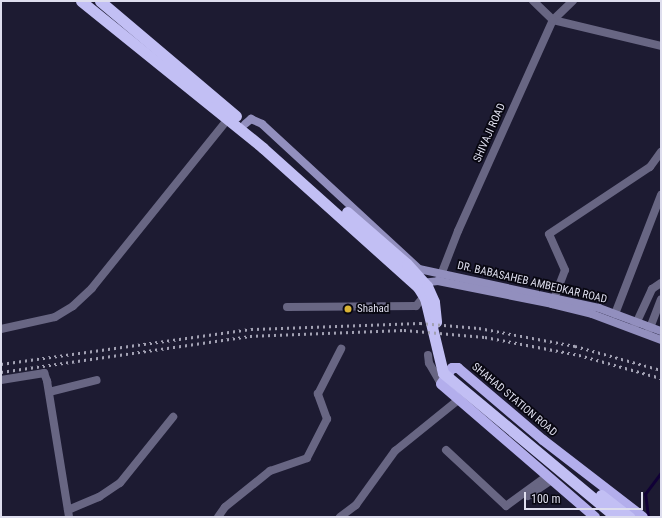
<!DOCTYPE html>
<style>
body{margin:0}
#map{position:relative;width:662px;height:518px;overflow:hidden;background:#1d1b32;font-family:"Roboto Condensed",sans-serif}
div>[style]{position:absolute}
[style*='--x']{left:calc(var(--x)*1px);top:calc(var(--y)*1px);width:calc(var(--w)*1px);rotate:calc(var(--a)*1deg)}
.stream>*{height:2.5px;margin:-1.25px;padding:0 1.25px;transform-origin:1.25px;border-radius:1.25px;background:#110037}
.minor>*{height:8px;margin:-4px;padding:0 4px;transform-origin:4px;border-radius:4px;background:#686683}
.tertiary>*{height:8px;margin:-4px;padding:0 4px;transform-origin:4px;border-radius:4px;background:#686683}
.secondary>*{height:8px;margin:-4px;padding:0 4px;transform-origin:4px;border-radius:4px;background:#928fbe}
.primary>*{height:10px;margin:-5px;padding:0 5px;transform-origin:5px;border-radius:5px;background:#b3aeec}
.trunk>*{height:11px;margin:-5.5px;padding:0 5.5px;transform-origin:5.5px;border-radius:5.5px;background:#c2bff4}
.rail>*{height:2.5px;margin-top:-1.25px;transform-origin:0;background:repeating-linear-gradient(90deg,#a2a1b3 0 2px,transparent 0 6px)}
.dots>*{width:11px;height:11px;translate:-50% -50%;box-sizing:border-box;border:2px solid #080711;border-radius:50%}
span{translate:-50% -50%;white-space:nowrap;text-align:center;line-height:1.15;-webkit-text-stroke:3.5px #080711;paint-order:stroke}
.street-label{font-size:11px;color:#dedeee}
.poi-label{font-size:11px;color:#dedeee}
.left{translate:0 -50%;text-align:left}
.frame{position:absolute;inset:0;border:2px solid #dedeee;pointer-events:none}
.scale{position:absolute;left:524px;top:492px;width:119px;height:18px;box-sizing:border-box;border:2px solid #dedeee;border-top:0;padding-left:5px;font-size:12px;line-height:14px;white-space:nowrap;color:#dedeee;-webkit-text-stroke:3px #080711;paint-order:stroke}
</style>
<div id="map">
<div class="stream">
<i style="--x:648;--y:517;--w:23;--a:-97"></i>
<i style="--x:645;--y:494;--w:26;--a:-53"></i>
</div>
<div class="minor">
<i style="--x:553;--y:20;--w:111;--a:13.5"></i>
<i style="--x:553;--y:20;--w:28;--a:-44"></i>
<i style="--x:552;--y:304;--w:36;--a:-69"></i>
<i style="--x:565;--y:270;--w:39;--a:-114"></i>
<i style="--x:549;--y:234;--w:121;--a:-33.6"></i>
<i style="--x:650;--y:167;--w:19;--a:-54"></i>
<i style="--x:287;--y:307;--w:129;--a:-0.4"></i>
<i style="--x:416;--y:306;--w:17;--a:-50"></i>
<i style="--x:615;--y:314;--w:128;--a:-68.9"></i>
<i style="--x:634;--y:328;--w:43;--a:-65.2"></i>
<i style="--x:652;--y:289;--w:11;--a:-34"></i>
<i style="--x:1;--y:329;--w:55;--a:-12.5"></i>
<i style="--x:55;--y:317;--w:21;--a:-31"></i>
<i style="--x:73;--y:306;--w:26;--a:-43"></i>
<i style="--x:92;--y:288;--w:217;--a:-51.2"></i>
<i style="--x:648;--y:333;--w:36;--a:-69"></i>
<i style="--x:428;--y:355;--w:8;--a:83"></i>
<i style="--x:429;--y:363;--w:24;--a:60"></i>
<i style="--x:1;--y:380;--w:44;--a:-9.2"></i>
<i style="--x:44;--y:373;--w:9;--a:69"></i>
<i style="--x:47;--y:381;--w:138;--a:80.8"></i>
<i style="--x:49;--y:392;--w:49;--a:-14"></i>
<i style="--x:446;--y:450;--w:82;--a:43"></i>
<i style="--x:506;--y:506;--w:51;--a:-36.2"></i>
<i style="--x:528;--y:496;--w:29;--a:-34"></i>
<i style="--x:68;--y:510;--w:34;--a:-23"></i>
<i style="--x:99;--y:497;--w:25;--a:-34"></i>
<i style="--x:120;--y:483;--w:85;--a:-51.2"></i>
<i style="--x:218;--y:517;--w:12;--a:-55"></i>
<i style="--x:225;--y:507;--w:58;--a:-38.7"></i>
<i style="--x:270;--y:471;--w:39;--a:-19"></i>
<i style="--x:307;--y:458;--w:44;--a:-62.9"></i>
<i style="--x:327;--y:419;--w:27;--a:-110"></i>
<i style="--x:318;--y:394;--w:51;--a:-62.9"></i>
<i style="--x:340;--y:517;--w:20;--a:-37"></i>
<i style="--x:356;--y:505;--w:67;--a:-54.2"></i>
<i style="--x:395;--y:451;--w:81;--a:-39"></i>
</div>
<div class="tertiary">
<i style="--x:439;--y:280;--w:53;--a:-68.8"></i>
<i style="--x:458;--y:231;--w:231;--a:-65.8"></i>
<i style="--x:553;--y:20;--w:28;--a:-136"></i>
</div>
<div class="secondary">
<i style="--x:245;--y:124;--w:8;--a:-40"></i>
<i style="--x:251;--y:119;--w:12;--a:24"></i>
<i style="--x:262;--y:124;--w:214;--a:42.7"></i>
<i style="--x:419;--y:269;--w:184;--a:12.2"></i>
<i style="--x:599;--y:308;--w:66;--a:20.4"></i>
<i style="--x:420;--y:283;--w:18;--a:-6"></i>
<i style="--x:438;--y:281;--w:116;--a:11.4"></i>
<i style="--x:552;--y:304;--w:41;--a:14"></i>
<i style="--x:592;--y:314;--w:74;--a:20.6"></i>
</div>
<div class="primary">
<i style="--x:595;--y:517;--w:203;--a:-139.2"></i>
<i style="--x:441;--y:384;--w:19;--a:-55"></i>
<i style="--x:452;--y:368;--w:6;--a:0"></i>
<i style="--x:458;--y:368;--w:111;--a:40.3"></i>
<i style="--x:543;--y:440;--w:126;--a:37.6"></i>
</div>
<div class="trunk">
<i style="--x:81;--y:1;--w:234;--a:38.9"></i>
<i style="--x:263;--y:148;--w:208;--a:41.9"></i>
<i style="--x:418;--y:287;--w:13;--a:58"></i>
<i style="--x:425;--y:298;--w:77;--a:76.5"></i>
<i style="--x:443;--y:373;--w:225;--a:39.8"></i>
<i style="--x:100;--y:1;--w:178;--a:40.2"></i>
<i style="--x:347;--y:212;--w:79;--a:40.9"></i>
<i style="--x:407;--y:264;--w:30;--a:48"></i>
<i style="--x:427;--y:286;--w:17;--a:66"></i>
<i style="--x:434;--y:302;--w:20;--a:84"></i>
<i style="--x:601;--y:495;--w:36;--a:38"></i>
</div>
<div class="rail">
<i style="--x:1;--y:364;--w:252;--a:-8"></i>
<i style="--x:251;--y:329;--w:169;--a:-2"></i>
<i style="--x:420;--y:323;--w:59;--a:4.8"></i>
<i style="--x:479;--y:328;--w:98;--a:10.6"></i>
<i style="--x:575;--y:346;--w:89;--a:15.6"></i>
<i style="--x:1;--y:372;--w:252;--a:-8.2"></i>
<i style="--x:250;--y:336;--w:154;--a:-2.2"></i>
<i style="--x:404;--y:330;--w:81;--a:4.9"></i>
<i style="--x:485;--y:337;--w:96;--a:10.8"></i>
<i style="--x:579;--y:355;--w:85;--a:15.7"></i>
</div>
<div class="dots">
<i style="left:348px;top:309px;background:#d9b334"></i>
</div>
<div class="street-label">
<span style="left:490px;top:133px;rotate:-66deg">SHIVAJI ROAD</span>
<span style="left:532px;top:283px;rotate:13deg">DR. BABASAHEB AMBEDKAR ROAD</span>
<span style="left:514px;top:400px;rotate:40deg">SHAHAD STATION ROAD</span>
</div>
<div class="poi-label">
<span class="left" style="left:357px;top:309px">Shahad</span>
</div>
<div class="frame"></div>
<div class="scale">100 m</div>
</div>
